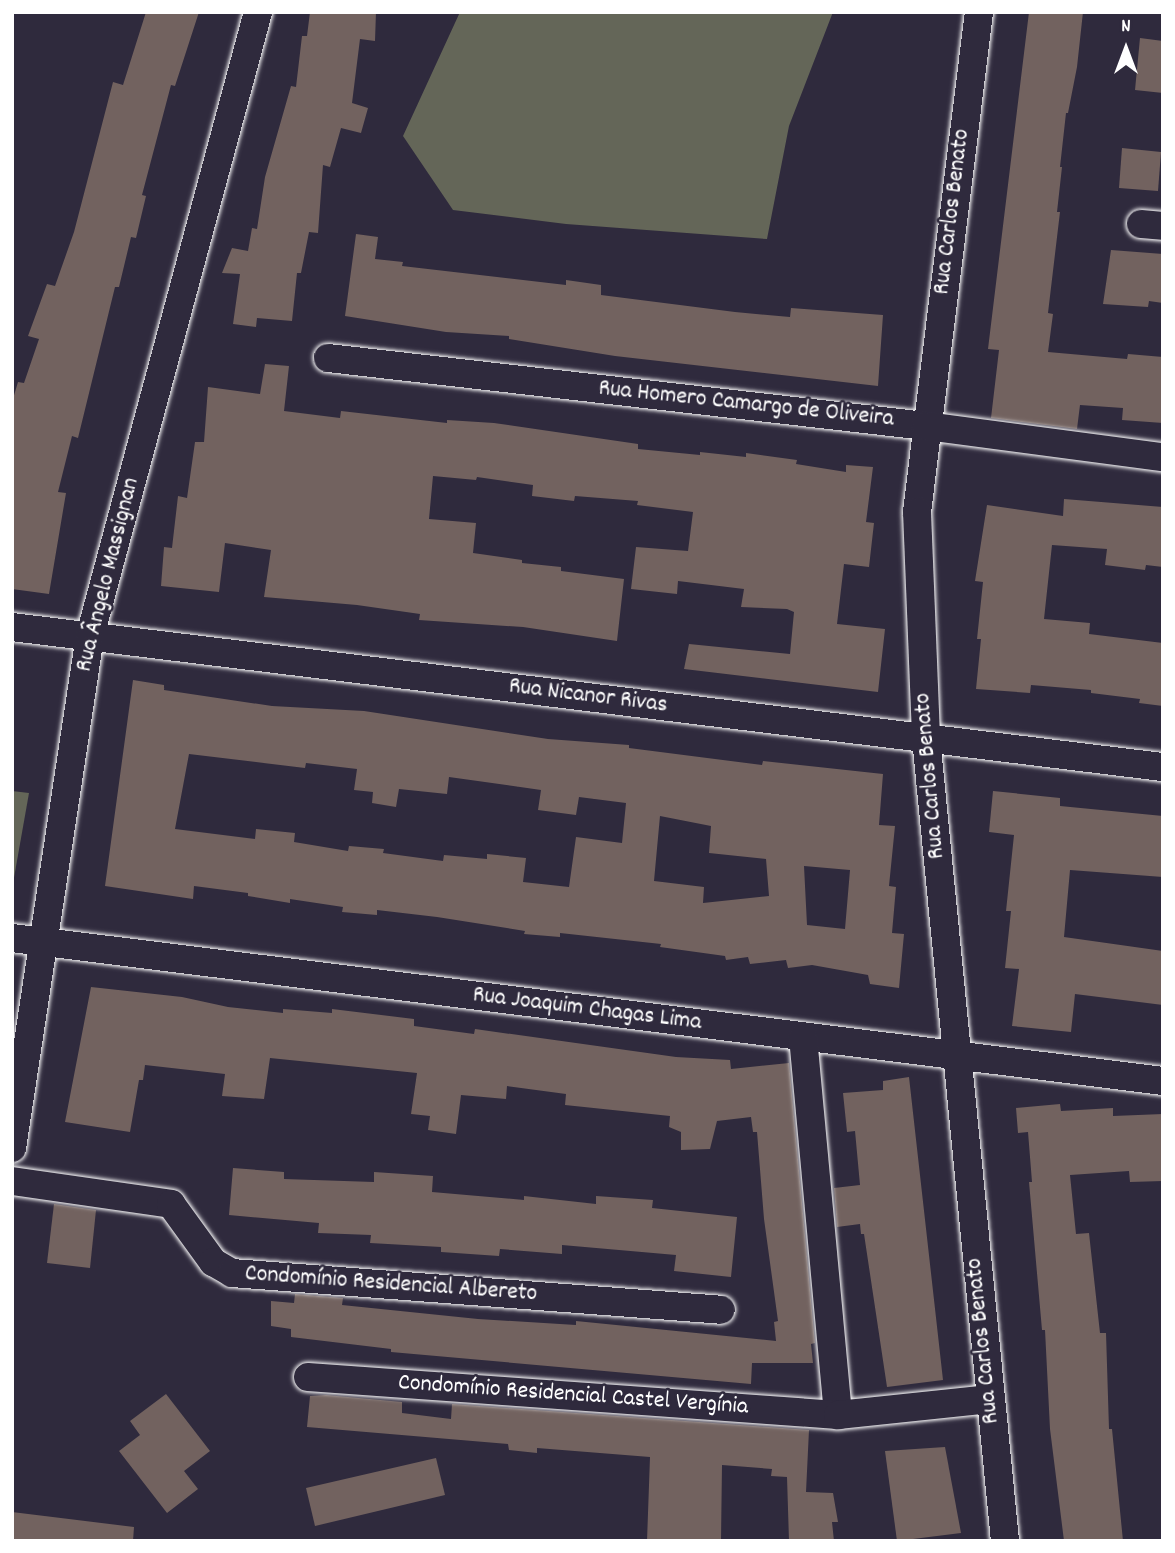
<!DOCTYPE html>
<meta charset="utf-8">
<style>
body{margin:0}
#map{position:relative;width:1175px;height:1553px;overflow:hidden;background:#2f2a3d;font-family:Dekko,sans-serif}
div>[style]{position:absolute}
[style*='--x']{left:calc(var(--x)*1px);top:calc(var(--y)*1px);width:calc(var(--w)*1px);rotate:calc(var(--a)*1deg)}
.green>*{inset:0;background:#646658}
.building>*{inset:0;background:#72625f}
.roads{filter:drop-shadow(0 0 2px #fff) drop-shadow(0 0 2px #fff)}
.street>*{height:28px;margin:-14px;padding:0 14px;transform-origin:14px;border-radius:14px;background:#2f2a3d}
span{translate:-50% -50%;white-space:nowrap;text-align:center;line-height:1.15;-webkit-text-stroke:5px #2f2a3d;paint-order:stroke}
.street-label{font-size:24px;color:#fff}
.frame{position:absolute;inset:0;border:14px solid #fff;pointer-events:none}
.north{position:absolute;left:1091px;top:14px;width:70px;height:70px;-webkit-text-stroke:5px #2f2a3d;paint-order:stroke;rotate:0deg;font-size:19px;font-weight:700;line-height:28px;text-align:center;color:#fff}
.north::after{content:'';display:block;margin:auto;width:24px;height:32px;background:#fff;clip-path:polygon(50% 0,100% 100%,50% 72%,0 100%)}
</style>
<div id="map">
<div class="green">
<i style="clip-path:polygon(460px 12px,833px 12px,789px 126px,767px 239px,566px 224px,453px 210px,403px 136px)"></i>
<i style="clip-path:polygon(12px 791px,29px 793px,12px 889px)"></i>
</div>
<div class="building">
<i style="clip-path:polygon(146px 12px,199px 12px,175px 86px,171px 85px,142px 195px,146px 196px,136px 238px,131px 237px,119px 287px,115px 287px,78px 438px,72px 436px,58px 492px,66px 493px,49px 594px,12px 589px,12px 402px,18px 382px,24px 383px,39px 339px,28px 336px,47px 284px,55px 286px,74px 232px,113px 82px,123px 85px)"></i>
<i style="clip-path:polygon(310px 12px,376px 12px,375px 41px,360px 39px,352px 103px,368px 108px,361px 133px,341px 128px,330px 167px,323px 165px,318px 233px,309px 232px,301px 273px,297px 273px,292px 321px,257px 318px,256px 327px,233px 324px,240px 274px,222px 273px,232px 248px,248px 251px,252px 228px,257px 229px,265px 177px,291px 86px,296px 87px,302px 36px,307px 36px)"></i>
<i style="clip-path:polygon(1029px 12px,1083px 12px,1077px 67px,1068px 113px,1066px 113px,1060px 167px,1062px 167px,1057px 212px,1060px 212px,1048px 313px,1053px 314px,1048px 352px,1127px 359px,1128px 354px,1163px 357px,1163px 423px,1122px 420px,1123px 408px,1080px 405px,1077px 429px,991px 418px,999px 350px,988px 349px)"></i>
<i style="clip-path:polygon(1140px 38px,1163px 41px,1163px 93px,1135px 90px)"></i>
<i style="clip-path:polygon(1122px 148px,1161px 152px,1158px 191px,1119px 188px)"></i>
<i style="clip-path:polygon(356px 234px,378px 237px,375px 259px,403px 262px,402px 266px,566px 285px,566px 280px,601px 285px,601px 295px,735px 312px,790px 317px,791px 308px,883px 315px,878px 386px,615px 356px,509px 339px,509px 336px,446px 332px,345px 316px)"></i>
<i style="clip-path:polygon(1111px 250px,1163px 254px,1163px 303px,1149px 301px,1148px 307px,1103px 304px)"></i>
<i style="clip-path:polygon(265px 364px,289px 366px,284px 411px,340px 418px,341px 411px,447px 423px,447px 420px,494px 423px,638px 444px,638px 449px,700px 455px,700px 452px,746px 457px,746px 453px,797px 460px,796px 464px,846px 472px,846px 465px,873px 467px,866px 522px,874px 523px,869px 567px,844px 564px,837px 624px,885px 629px,878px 692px,684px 669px,689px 644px,790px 654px,794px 612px,787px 609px,741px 607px,744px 589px,678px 581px,677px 594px,631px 589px,636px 547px,688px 551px,693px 512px,637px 505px,638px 501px,575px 496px,574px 501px,532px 496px,533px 485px,477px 477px,476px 480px,433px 476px,429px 519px,476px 523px,473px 553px,522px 560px,522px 563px,561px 567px,561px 571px,624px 579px,617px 641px,523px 627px,419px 620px,420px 614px,357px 605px,264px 597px,271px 550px,225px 543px,219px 592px,161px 586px,164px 547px,172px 548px,178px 496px,187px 498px,195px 442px,204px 442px,208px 387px,260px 394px)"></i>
<i style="clip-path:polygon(1064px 499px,1163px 507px,1163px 567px,1146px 565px,1145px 570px,1105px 565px,1107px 549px,1052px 545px,1044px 619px,1090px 623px,1089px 634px,1163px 643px,1163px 706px,1139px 703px,1140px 699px,1091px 693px,1091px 690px,1031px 685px,1030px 693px,976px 689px,981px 639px,977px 639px,983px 582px,975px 581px,987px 505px,1063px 516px)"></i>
<i style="clip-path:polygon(evenodd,133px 680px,164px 685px,164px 690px,272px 706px,364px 711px,548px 739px,629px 745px,629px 748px,762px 765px,763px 761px,883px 774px,879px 825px,895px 826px,889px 886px,896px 887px,892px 933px,904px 934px,899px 988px,870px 984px,868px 975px,812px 965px,788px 968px,786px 960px,750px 964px,748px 957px,726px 960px,725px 956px,660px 947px,661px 944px,560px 933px,560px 937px,524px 934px,525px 931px,437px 917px,377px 910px,377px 915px,342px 912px,343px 907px,290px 899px,290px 903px,248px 896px,248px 893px,194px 886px,193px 899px,105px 886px,133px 680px,189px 754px,305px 768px,306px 763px,357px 769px,354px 790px,373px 792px,372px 803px,396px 807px,399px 789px,447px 794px,449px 777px,541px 790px,538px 810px,576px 815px,579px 797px,626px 803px,622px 843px,576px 837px,569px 887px,523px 882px,526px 858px,487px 854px,487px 859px,444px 855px,443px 861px,383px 853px,384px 849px,349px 846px,348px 851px,294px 842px,295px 833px,256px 829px,255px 839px,175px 829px,189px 754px,133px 680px,660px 816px,711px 826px,709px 853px,766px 859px,769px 896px,703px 903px,704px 887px,654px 881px,660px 816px,133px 680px,804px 866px,850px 870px,845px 929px,807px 925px,804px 866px)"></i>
<i style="clip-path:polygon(993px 791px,1060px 798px,1060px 806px,1163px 816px,1163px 877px,1070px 870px,1064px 937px,1163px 951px,1163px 1005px,1075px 994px,1071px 1032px,1012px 1026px,1019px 969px,1005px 968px,1011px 911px,1006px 911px,1014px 835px,989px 832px)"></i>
<i style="clip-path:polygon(91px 987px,182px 997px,228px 1007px,283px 1013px,283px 1009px,332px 1013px,332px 1009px,414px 1019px,414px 1026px,474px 1034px,475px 1029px,676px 1057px,730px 1060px,731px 1069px,789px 1063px,815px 1343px,811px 1344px,813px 1363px,752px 1363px,751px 1384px,391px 1352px,391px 1349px,291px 1337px,291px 1329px,271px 1326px,271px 1301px,294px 1303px,295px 1294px,343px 1298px,342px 1305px,478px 1319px,576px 1325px,576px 1321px,776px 1341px,774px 1322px,778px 1321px,764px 1219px,757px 1132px,753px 1132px,751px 1117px,717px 1121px,710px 1149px,681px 1150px,681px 1132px,669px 1127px,670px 1116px,565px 1105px,566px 1094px,507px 1086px,506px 1099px,461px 1095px,456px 1134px,428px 1130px,430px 1116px,411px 1114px,417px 1073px,270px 1058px,264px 1099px,222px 1096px,225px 1074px,145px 1065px,143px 1080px,139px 1080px,130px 1132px,65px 1122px)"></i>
<i style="clip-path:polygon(909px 1077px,943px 1380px,887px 1387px,864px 1234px,861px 1234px,860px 1224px,837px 1227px,834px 1188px,860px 1185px,855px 1131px,847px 1132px,843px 1093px,883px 1090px,883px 1081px)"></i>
<i style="clip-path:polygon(1060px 1104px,1061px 1111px,1113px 1108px,1113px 1116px,1163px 1114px,1163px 1181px,1130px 1182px,1129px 1171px,1070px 1175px,1076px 1234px,1089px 1233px,1100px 1333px,1106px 1333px,1109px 1429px,1112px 1429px,1123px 1541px,1064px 1541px,1050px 1429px,1045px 1330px,1042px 1330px,1029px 1182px,1032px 1182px,1028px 1132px,1018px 1133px,1016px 1108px)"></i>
<i style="clip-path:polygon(233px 1168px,284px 1172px,284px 1179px,374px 1182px,374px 1172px,433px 1176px,432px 1192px,524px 1200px,524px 1196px,596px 1204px,596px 1196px,653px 1200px,652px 1208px,737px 1217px,731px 1277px,674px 1271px,676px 1255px,562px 1245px,562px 1254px,500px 1249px,499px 1256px,441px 1252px,441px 1247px,370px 1243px,371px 1235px,318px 1233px,319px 1223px,229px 1215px)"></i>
<i style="clip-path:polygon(54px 1204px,96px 1210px,90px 1268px,47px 1263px)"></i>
<i style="clip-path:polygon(166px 1394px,210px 1451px,184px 1471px,198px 1489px,167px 1513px,119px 1451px,140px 1435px,130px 1421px)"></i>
<i style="clip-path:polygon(326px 1395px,402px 1402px,402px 1413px,451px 1419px,452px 1404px,809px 1430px,806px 1492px,833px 1493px,838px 1522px,832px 1522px,834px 1541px,789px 1541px,787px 1477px,771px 1476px,772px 1469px,722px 1465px,721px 1541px,647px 1541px,650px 1457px,537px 1448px,537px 1453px,509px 1450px,508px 1444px,307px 1427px,310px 1396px)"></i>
<i style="clip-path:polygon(945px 1447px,961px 1533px,897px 1541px,885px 1451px)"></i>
<i style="clip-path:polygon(436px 1458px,445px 1495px,315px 1526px,306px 1488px)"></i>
<i style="clip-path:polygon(12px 1512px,134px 1527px,133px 1541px,12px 1541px)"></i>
</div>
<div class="roads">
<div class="street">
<i style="--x:979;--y:12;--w:504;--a:97.07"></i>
<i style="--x:917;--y:512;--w:226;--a:87.7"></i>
<i style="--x:926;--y:738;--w:807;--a:84.38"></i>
<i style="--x:1141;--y:224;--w:22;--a:5"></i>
<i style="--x:328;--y:358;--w:602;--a:6.49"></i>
<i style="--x:926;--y:426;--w:239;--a:7.5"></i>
<i style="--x:12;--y:627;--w:1159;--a:6.94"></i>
<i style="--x:12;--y:938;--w:1160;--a:7.08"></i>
<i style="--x:803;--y:1037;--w:380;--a:84.7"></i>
<i style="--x:12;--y:1148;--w:518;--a:-81.34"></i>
<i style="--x:90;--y:636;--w:646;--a:-74.93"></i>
<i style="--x:12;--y:1181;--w:161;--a:8.2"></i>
<i style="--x:171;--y:1204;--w:72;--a:54.1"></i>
<i style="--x:213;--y:1262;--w:22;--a:30"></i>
<i style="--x:232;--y:1273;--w:490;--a:4.3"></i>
<i style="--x:308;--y:1377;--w:531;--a:4.1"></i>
<i style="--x:838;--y:1415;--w:153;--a:-6"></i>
</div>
</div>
<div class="street-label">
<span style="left:953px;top:212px;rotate:-83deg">Rua Carlos Benato</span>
<span style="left:746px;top:405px;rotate:6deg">Rua Homero Camargo de Oliveira</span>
<span style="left:109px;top:575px;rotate:-76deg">Rua Ângelo Massignan</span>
<span style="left:588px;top:697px;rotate:7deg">Rua Nicanor Rivas</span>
<span style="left:931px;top:776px;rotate:-95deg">Rua Carlos Benato</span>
<span style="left:587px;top:1010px;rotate:7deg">Rua Joaquim Chagas Lima</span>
<span style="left:391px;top:1285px;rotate:4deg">Condomínio Residencial Albereto</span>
<span style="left:984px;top:1341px;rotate:-96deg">Rua Carlos Benato</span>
<span style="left:573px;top:1396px;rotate:4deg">Condomínio Residencial Castel Vergínia</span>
</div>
<div class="frame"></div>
<div class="north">N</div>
</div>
